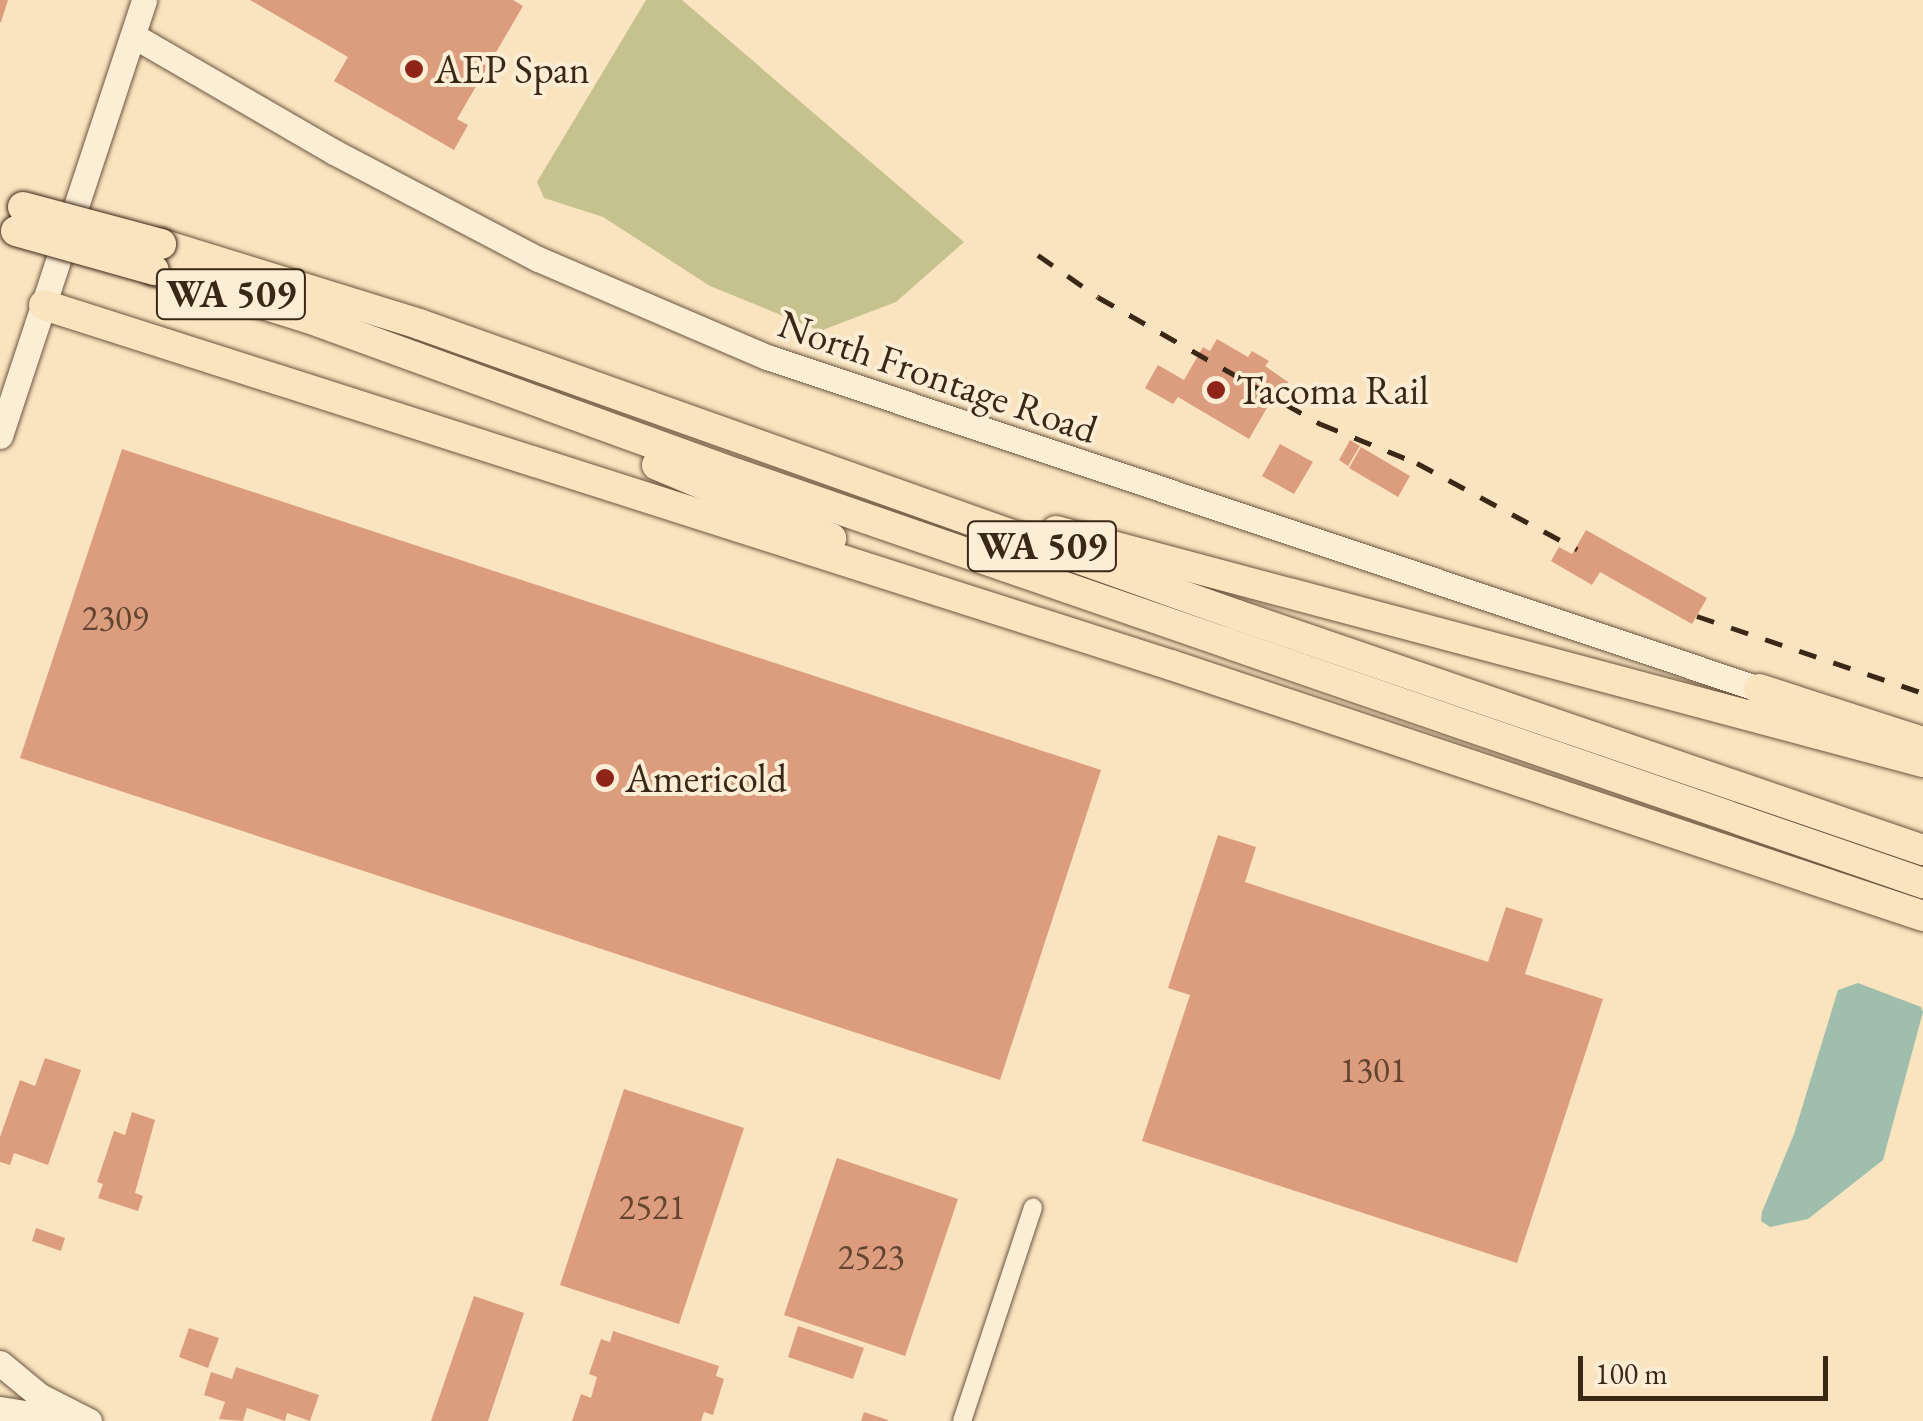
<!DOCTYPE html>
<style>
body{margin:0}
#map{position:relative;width:1923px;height:1421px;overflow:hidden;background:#fae4bf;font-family:"EB Garamond",serif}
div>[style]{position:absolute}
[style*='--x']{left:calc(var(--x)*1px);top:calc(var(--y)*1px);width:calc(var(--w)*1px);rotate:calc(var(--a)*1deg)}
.green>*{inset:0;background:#c5c28e}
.water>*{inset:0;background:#9fbfac}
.building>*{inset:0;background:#dc9d7f}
.roads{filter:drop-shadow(0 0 2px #6b5640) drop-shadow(0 0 2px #6b5640)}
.street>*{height:18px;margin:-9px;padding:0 9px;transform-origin:9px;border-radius:9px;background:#fcedd5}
.secondary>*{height:25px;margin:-12.5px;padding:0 12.5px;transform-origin:12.5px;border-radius:12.5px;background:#fcedd5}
.highway>*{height:30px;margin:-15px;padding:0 15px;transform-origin:15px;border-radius:15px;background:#fae4bf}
.rail>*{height:5px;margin-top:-2.5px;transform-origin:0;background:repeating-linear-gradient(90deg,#3b2716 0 18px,transparent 0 36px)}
.bridges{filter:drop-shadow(0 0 2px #3b2716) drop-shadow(0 0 2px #3b2716)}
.highway-bridge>*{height:30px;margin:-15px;padding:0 15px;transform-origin:15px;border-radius:15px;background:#fae4bf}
.dots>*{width:28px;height:28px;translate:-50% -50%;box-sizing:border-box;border:5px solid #fcedd5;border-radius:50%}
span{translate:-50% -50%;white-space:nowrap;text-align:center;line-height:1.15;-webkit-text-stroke:8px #fcedd5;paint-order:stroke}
.number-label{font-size:35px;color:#634430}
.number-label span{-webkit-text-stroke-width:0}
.shield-label span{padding:2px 8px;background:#fcedd5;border:2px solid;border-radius:8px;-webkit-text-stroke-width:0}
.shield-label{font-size:38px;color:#3b2716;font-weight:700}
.poi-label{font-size:40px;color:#3b2716}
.left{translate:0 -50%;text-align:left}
.street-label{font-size:40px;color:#3b2716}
.scale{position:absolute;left:1578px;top:1356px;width:250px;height:45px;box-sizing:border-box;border:5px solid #3b2716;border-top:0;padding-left:12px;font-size:30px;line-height:35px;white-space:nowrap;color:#3b2716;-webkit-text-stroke:8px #fcedd5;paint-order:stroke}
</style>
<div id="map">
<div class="green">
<i style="clip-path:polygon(646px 0,682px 0,964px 242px,896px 302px,820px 331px,710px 286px,603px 217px,544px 198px,537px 182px)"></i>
</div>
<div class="water">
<i style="clip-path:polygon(1858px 983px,1921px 1007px,1923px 1012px,1883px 1160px,1808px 1219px,1770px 1227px,1761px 1221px,1762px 1212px,1794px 1134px,1838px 990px)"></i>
</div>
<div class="building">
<i style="clip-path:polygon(0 0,8px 0,1px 22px,0 22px)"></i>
<i style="clip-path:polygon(250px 0,513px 0,523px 6px,457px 119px,468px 125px,454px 150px,334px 81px,348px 57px)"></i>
<i style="clip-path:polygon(1217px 339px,1248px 357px,1252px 351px,1269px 361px,1265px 366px,1288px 382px,1281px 394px,1276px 392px,1249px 439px,1178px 397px,1173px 404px,1145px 388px,1158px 365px,1184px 380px,1203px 347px,1210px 351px)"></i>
<i style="clip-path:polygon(1350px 440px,1360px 446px,1348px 466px,1339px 460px)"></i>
<i style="clip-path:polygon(1280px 444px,1313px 462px,1294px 494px,1262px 476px)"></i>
<i style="clip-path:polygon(1361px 447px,1410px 476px,1398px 497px,1349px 468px)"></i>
<i style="clip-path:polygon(122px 449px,1101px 770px,1000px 1080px,20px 758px)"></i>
<i style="clip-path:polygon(1586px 530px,1707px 598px,1692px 624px,1600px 572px,1592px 585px,1551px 561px,1559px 547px,1572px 554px)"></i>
<i style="clip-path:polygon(1218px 835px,1256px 847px,1245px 882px,1488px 962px,1506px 907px,1543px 919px,1525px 974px,1603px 999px,1517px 1263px,1142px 1141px,1190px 995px,1168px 988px)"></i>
<i style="clip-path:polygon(45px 1058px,81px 1070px,48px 1165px,14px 1153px,10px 1165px,0 1162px,0 1137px,20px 1080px,35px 1086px)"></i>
<i style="clip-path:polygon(624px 1089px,744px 1128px,679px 1324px,560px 1285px)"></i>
<i style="clip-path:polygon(132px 1112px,155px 1120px,135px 1193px,143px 1196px,138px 1211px,98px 1198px,103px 1184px,97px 1182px,114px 1131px,125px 1135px)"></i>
<i style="clip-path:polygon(837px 1158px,958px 1199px,905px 1356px,784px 1315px)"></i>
<i style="clip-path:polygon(36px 1228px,65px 1238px,61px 1251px,32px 1241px)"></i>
<i style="clip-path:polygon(474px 1296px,524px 1313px,488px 1421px,431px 1421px)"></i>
<i style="clip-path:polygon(798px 1326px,864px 1348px,853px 1379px,788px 1357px)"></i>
<i style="clip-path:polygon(189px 1328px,219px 1338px,208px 1368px,179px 1357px)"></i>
<i style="clip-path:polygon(613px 1331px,719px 1366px,716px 1376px,724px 1379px,713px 1415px,704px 1412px,701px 1421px,572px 1421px,581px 1394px,591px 1398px,597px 1377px,589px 1374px,601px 1339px,610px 1342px)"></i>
<i style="clip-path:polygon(236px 1367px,319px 1395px,310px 1421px,287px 1413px,285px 1421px,247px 1408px,243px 1421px,219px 1419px,225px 1402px,204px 1395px,211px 1372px,232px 1379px)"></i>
<i style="clip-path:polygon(864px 1412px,888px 1420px,888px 1421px,861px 1421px)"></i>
</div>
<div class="roads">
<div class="street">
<i style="--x:962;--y:1421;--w:225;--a:-71.6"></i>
</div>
<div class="secondary">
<i style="--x:134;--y:36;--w:231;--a:30.1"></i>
<i style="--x:334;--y:152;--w:230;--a:27.7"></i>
<i style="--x:538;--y:259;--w:249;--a:23.2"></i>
<i style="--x:767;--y:357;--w:1046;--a:18.5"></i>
<i style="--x:0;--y:436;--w:459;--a:-71.7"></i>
<i style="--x:0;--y:1363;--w:52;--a:39.5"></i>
<i style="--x:40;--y:1396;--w:55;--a:27"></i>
<i style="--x:0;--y:1409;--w:70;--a:9.1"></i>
</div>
<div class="highway">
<i style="--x:161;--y:244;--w:270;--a:17.2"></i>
<i style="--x:419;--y:324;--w:868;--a:19.58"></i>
<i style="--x:1237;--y:615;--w:725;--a:18.91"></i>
<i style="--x:154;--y:270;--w:161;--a:17.3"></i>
<i style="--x:308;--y:318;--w:456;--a:20"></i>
<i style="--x:737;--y:474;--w:1255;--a:19.03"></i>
<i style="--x:44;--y:305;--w:1183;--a:17.72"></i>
<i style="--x:1171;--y:665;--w:793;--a:18.46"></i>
<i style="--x:657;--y:465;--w:189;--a:22.8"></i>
<i style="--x:1056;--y:531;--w:897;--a:14.92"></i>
<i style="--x:1759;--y:689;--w:169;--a:17.9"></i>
</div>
</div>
<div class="rail">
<i style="--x:1038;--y:255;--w:73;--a:35"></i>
<i style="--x:1098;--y:297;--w:257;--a:29.7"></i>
<i style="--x:1321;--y:424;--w:104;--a:22.1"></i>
<i style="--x:1417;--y:463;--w:182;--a:28.3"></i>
<i style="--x:1697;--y:616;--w:239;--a:18.8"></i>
</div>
<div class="bridges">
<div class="highway-bridge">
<i style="--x:23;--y:207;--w:143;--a:15"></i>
<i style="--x:16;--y:231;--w:143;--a:15.8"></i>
</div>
</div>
<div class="dots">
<i style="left:414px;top:69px;background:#8f2418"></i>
<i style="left:1216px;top:390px;background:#8f2418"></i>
<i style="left:605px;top:778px;background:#8f2418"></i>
</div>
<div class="number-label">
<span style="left:115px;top:618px">2309</span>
<span style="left:1373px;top:1070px">1301</span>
<span style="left:652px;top:1207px">2521</span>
<span style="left:871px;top:1257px">2523</span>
</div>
<div class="shield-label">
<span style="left:231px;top:294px">WA 509</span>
<span style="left:1042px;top:546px">WA 509</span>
</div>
<div class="poi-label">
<span class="left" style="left:434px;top:69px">AEP Span</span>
<span class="left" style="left:1236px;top:390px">Tacoma Rail</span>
<span class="left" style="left:625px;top:778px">Americold</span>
</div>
<div class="street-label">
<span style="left:938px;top:376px;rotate:19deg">North Frontage Road</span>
</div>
<div class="scale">100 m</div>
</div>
